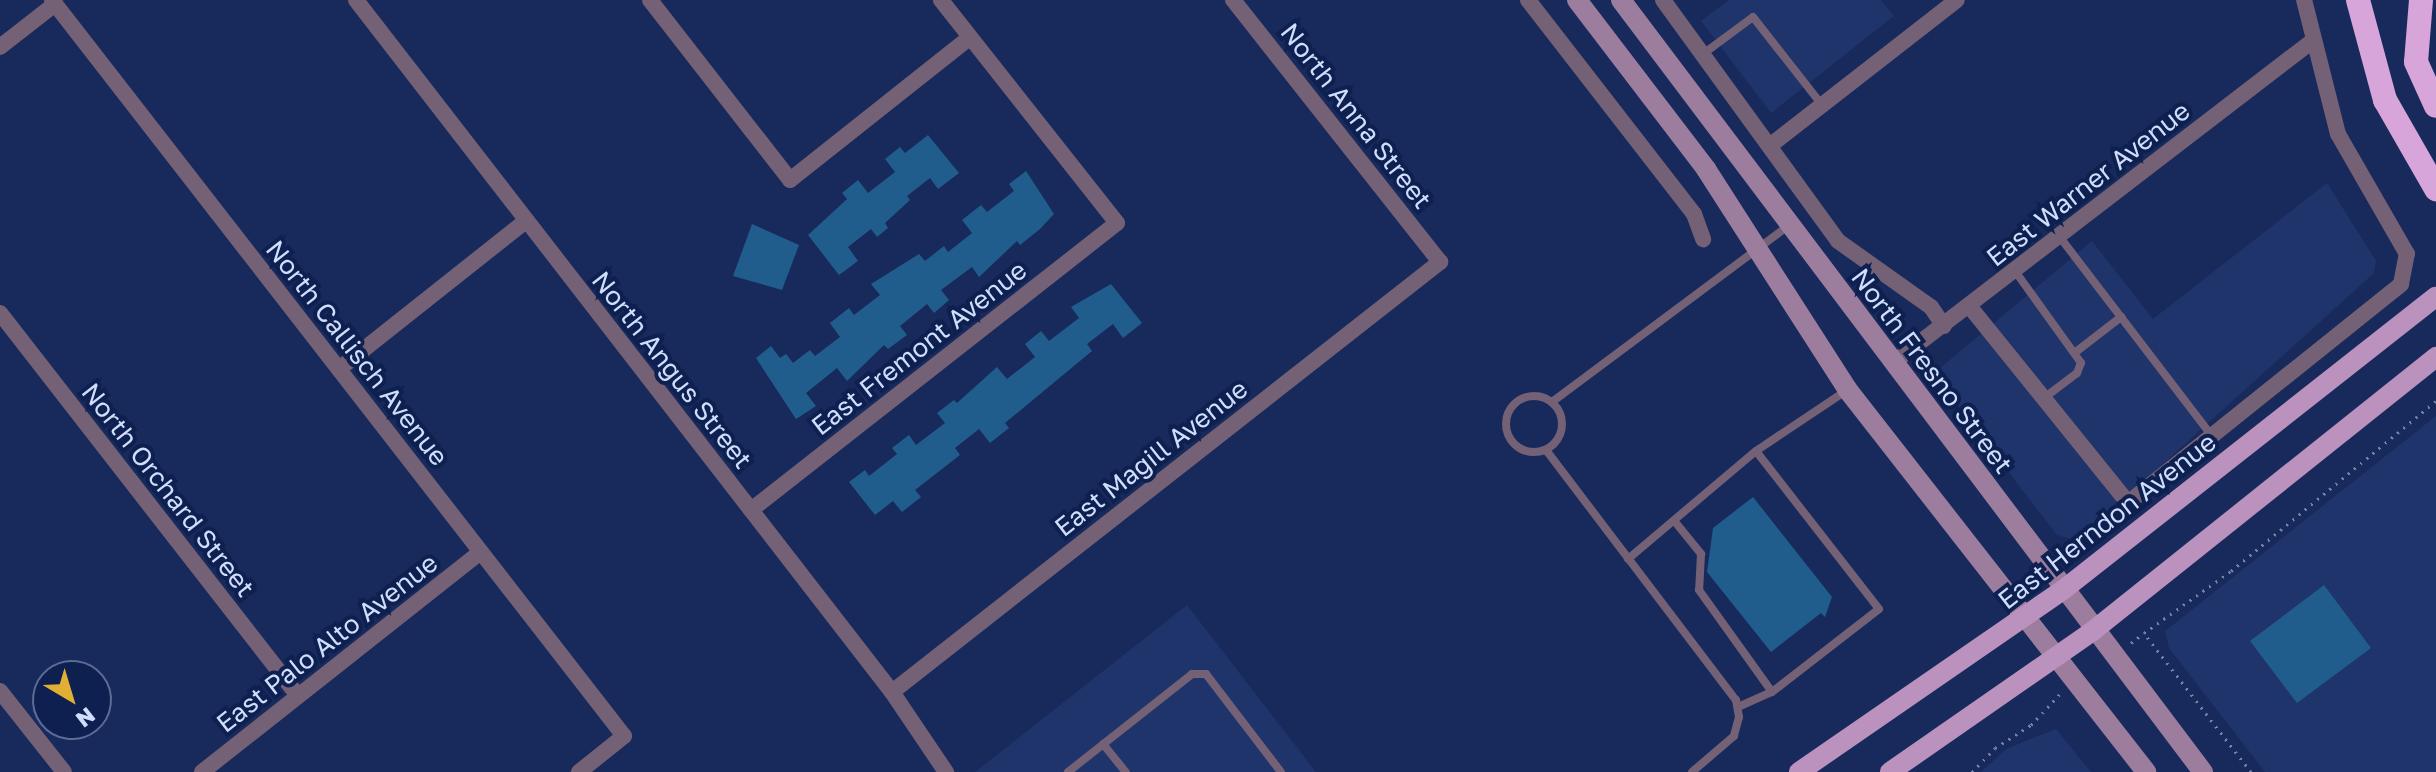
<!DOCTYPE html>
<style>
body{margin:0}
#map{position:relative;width:2436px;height:772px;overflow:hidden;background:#172a5b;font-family:"Golos Text",sans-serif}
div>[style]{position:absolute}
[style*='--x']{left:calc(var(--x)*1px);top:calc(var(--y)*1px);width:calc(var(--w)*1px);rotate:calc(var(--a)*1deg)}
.built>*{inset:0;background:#1f346b}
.building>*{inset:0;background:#205d8c}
.path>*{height:3px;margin-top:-1.5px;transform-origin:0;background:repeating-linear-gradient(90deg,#7384ac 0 2px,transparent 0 8px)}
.lane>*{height:8px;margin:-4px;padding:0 4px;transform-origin:4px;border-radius:4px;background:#756176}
.lane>.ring{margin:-4px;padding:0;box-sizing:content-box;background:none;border:8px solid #756176;border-radius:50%}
.street>*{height:16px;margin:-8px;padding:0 8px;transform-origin:8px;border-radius:8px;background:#756176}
.secondary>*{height:20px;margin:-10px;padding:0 10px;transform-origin:10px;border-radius:10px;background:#9d7d9e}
.primary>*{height:20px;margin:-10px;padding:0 10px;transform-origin:10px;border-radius:10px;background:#bb92bd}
.highway>*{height:24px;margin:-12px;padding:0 12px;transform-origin:12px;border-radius:12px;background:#d7a5d9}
span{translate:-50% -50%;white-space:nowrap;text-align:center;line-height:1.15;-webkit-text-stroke:8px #0e204f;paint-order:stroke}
.street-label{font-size:26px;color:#d0defd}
.north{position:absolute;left:32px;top:660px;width:80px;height:80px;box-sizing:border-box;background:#0e204f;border:2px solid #5c6c95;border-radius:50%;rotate:142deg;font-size:22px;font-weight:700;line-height:32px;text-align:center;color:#d0defd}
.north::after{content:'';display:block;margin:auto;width:28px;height:36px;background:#e1af34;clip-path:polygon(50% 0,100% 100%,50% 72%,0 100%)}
</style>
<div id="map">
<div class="built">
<i style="clip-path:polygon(1729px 0,1881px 0,1894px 16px,1771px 113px,1701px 21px)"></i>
<i style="clip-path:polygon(2327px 183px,2376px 261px,2374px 273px,2078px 541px,2057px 535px,1933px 374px,2092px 241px,2153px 319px)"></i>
<i style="clip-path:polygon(2436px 416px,2436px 772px,2265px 772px,2169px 648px,2165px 631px)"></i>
<i style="clip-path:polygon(1187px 605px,1316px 772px,975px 772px)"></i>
<i style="clip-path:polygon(2056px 729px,2091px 772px,1981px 772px,2006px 749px)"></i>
</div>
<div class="building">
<i style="clip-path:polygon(928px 135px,959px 173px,938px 189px,930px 178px,907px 196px,910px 200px,885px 223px,888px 228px,877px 237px,871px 229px,848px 247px,858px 261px,839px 275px,808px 235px,847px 199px,842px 193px,858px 180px,868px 193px,895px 172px,885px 159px,900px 147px,905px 153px)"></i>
<i style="clip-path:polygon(1026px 171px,1054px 214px,1040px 229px,1020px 245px,1017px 241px,979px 277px,972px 267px,941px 290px,949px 300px,934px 313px,927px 304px,900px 326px,907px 335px,888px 349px,884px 345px,847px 381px,837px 368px,806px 393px,816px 406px,796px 419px,756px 358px,771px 346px,780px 358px,786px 354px,793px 363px,810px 350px,815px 356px,840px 337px,830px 323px,849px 308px,854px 315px,880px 295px,871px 284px,919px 254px,925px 261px,944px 246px,948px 252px,972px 233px,962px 220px,981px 205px,987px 212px,1014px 191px,1009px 184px)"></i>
<i style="clip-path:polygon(752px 224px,799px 245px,782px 290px,733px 276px)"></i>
<i style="clip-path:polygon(1111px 284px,1142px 323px,1123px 338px,1113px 324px,1087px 344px,1092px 351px,1005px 423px,1009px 428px,990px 443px,979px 429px,955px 448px,960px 455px,915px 490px,921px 497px,902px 512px,893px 501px,875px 515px,849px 482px,865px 470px,869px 476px,897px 454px,892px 448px,909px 435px,916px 445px,945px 423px,937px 413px,954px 400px,957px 403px,997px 367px,1007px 379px,1035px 357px,1025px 344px,1041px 331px,1049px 341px,1079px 318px,1071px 307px)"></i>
<i style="clip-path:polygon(1753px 497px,1832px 597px,1825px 617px,1821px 613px,1771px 652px,1707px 572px,1713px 528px)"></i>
<i style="clip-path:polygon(2324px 585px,2371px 648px,2297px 703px,2250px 641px)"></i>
</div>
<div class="path">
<i style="--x:2131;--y:643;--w:16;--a:-38"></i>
<i style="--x:1972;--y:772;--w:33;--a:-46"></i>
<i style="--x:1995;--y:748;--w:43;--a:-32.6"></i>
<i style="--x:2031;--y:725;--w:42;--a:-46.9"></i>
<i style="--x:2251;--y:772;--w:175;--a:-127.6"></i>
<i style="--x:2144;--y:633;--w:107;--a:-35.5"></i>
<i style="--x:2231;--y:571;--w:266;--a:-39.7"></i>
</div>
<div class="lane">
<i style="--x:1703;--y:54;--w:62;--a:-36.5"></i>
<i style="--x:1753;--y:17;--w:112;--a:51.9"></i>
<i style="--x:2059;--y:236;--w:250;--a:52.6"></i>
<i style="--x:2015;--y:271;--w:113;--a:54.3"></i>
<i style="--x:2081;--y:363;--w:11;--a:112"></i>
<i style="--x:2077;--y:373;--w:41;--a:142.9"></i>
<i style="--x:2077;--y:351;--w:56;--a:-37.7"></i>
<i class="ring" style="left:1506px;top:396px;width:48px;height:48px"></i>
<i style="--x:1552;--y:402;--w:294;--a:-36.7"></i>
<i style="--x:1546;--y:450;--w:314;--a:52.8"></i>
<i style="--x:1736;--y:700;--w:17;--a:80"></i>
<i style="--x:1739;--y:717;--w:20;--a:105"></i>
<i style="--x:1734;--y:736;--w:55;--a:139.4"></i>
<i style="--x:1676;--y:523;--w:40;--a:51"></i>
<i style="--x:1701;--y:554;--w:36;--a:93"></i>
<i style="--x:1699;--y:590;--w:125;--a:54.4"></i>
<i style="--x:1628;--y:559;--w:167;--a:-40.2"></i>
<i style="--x:1756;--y:451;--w:110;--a:-33.8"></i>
<i style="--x:1738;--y:707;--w:37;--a:-24"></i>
<i style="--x:1772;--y:692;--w:135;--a:-37.8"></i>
<i style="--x:1879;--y:609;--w:200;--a:-127.9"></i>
<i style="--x:1103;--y:744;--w:36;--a:51"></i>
<i style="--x:1068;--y:772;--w:158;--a:-38.3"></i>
<i style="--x:1192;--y:674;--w:14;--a:0"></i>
<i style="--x:1206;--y:674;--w:123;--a:52.6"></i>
</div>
<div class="street">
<i style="--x:52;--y:0;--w:932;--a:52.15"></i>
<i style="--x:624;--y:736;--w:58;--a:141.3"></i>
<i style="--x:356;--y:0;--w:875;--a:52.24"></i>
<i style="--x:892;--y:692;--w:97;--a:56"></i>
<i style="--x:650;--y:0;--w:228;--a:52.1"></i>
<i style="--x:790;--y:180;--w:228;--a:-38.4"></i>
<i style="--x:1528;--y:0;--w:271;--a:52.2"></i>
<i style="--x:1694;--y:214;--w:27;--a:70"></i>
<i style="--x:1663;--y:0;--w:298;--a:54"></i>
<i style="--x:1838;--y:241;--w:114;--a:35.4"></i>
<i style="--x:1931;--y:307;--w:23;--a:56"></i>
<i style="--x:0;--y:47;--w:70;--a:-38"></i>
<i style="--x:1772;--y:144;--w:234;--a:-37.9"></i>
<i style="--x:1970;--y:307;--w:252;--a:51.1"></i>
<i style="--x:2128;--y:503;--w:350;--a:-38.7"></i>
<i style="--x:2401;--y:284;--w:31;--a:-79"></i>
<i style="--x:2407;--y:254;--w:138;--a:-119.9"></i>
<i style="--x:2338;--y:134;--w:138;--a:-104.2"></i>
<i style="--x:0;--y:313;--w:485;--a:52.1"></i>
<i style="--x:1893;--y:363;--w:527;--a:-37.52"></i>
<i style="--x:339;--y:369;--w:238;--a:-38.4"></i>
<i style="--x:751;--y:510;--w:465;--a:-38.1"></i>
<i style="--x:1117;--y:223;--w:284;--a:-128.3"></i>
<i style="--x:0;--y:691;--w:103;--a:51.7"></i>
<i style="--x:892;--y:692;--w:697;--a:-38.12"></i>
<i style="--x:1440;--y:262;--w:334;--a:-128.3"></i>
<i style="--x:202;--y:772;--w:355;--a:-38.3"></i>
</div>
<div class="secondary">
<i style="--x:1577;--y:0;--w:213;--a:52.6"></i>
<i style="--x:1706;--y:169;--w:261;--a:57.3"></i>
<i style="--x:1847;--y:389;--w:486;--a:52"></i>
<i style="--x:1621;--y:0;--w:967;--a:52.99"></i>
</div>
<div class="primary">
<i style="--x:1799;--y:772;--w:321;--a:-34.6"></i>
<i style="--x:2063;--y:590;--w:474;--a:-38.2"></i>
<i style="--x:1890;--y:772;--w:249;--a:-34.8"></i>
<i style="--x:2094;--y:630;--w:438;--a:-38.6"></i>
</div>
<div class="highway">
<i style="--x:2358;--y:0;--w:104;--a:74.9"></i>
<i style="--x:2385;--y:100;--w:103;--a:60.2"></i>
<i style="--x:2421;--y:0;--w:62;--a:94.6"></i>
<i style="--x:2416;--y:62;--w:48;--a:65.6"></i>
</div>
<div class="street-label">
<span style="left:1356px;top:116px;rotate:52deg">North Anna Street</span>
<span style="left:2088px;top:184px;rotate:-38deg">East Warner Avenue</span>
<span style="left:919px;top:348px;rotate:-38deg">East Fremont Avenue</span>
<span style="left:357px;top:353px;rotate:52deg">North Callisch Avenue</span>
<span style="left:672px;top:370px;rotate:52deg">North Angus Street</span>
<span style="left:1932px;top:371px;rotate:53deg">North Fresno Street</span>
<span style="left:1151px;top:458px;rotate:-38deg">East Magill Avenue</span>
<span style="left:168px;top:490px;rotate:52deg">North Orchard Street</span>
<span style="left:2107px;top:521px;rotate:-38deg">East Herndon Avenue</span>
<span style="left:327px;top:643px;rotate:-38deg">East Palo Alto Avenue</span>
</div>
<div class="north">N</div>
</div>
